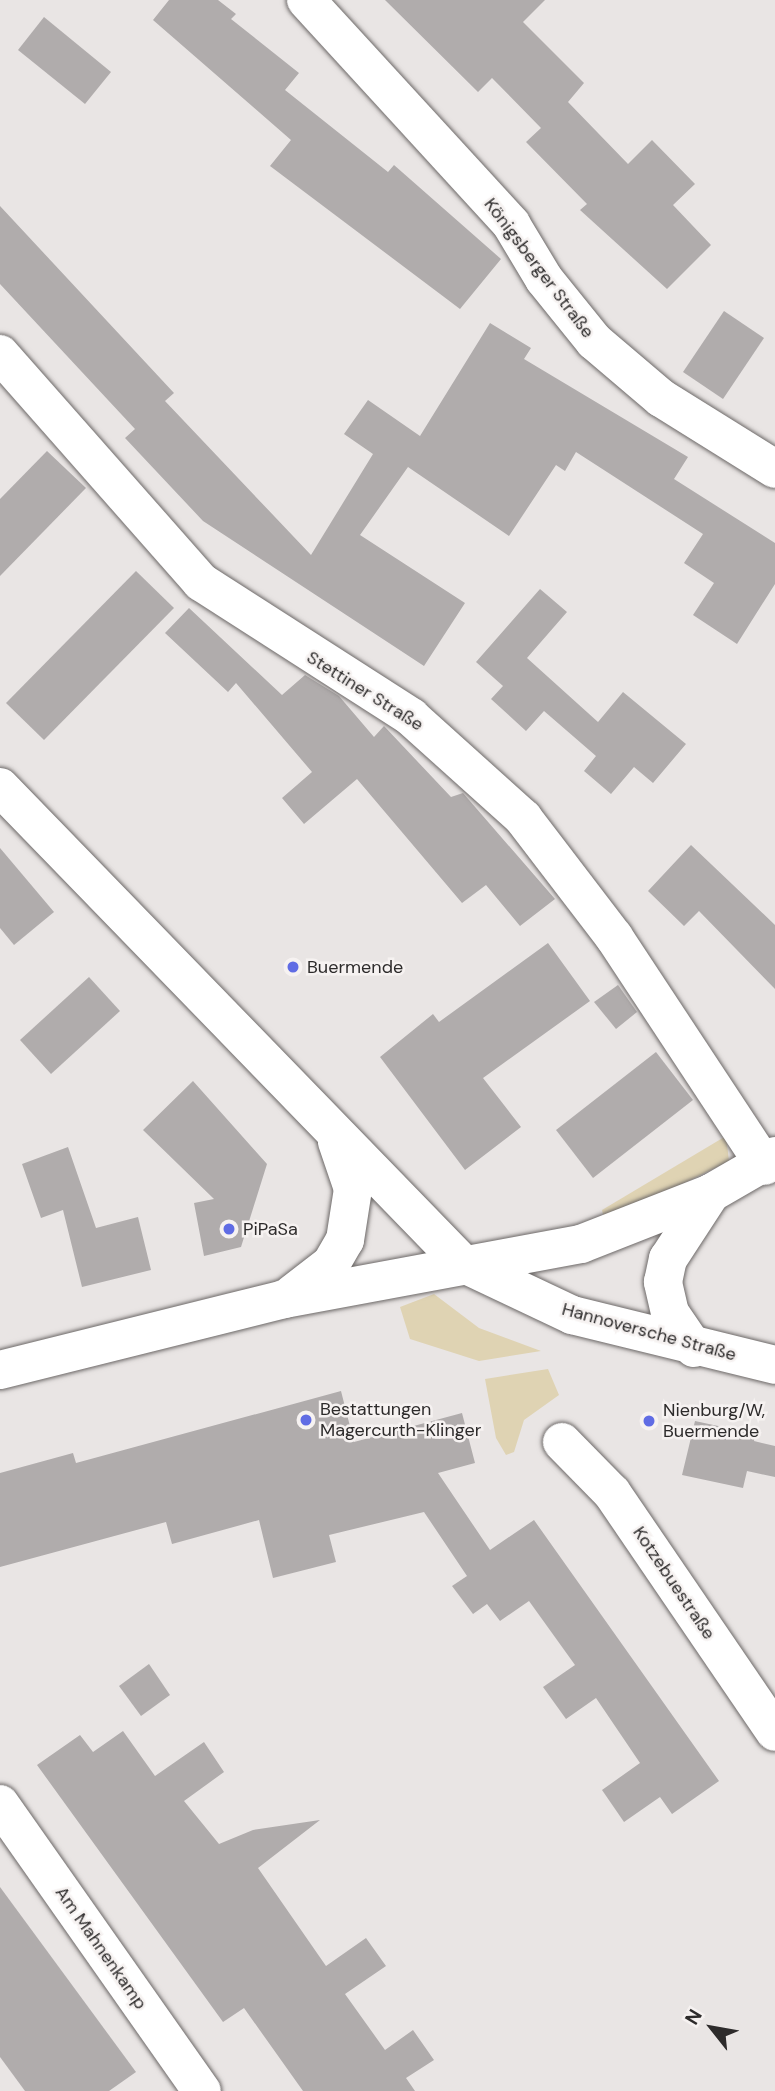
<!DOCTYPE html>
<meta charset="utf-8">
<style>
body{margin:0}
#map{position:relative;width:775px;height:2091px;overflow:hidden;background:#e9e5e4;font-family:"DM Sans",sans-serif}
div>[style]{position:absolute}
[style*='--x']{left:calc(var(--x)*1px);top:calc(var(--y)*1px);width:calc(var(--w)*1px);rotate:calc(var(--a)*1deg)}
.green>*{inset:0;background:#dfd3b3}
.building>*{inset:0;background:#b0acac}
.roads{filter:drop-shadow(0 0 2px #6c6867) drop-shadow(0 0 2px #6c6867)}
.minor>*{height:38px;margin:-19px;padding:0 19px;transform-origin:19px;border-radius:19px;background:#fff}
.dots>*{width:19px;height:19px;translate:-50% -50%;box-sizing:border-box;border:4px solid #f6f2f1;border-radius:50%}
span{translate:-50% -50%;white-space:nowrap;text-align:center;line-height:1.15;-webkit-text-stroke:5px #f6f2f1;paint-order:stroke}
.street-label{font-size:18px;color:#2d2b2b}
.poi-label{font-size:18px;color:#2d2b2b}
.left{translate:0 -50%;text-align:left}
.north{position:absolute;left:677px;top:1993px;width:70px;height:70px;-webkit-text-stroke:5px #f6f2f1;paint-order:stroke;rotate:301deg;font-size:19px;font-weight:700;line-height:28px;text-align:center;color:#2d2b2b}
.north::after{content:'';display:block;margin:auto;width:24px;height:32px;background:#2d2b2b;clip-path:polygon(50% 0,100% 100%,50% 72%,0 100%)}
</style>
<div id="map">
<div class="green">
<i style="clip-path:polygon(726px 1136px,729px 1161px,605px 1222px,602px 1210px)"></i>
<i style="clip-path:polygon(434px 1294px,479px 1328px,541px 1351px,479px 1361px,410px 1339px,400px 1307px)"></i>
<i style="clip-path:polygon(548px 1369px,559px 1395px,524px 1420px,514px 1452px,506px 1455px,496px 1438px,485px 1379px)"></i>
</div>
<div class="building">
<i style="clip-path:polygon(169px 0,218px 0,236px 14px,231px 19px,299px 73px,285px 90px,388px 172px,394px 165px,501px 259px,460px 309px,270px 166px,291px 140px,153px 20px)"></i>
<i style="clip-path:polygon(385px 0,545px 0,523px 22px,584px 83px,568px 102px,628px 164px,652px 140px,695px 184px,673px 205px,711px 245px,667px 289px,580px 210px,587px 204px,526px 142px,541px 128px,492px 78px,478px 92px)"></i>
<i style="clip-path:polygon(44px 17px,111px 72px,85px 104px,18px 50px)"></i>
<i style="clip-path:polygon(0 206px,174px 393px,165px 401px,311px 555px,373px 454px,344px 434px,368px 400px,420px 436px,490px 323px,531px 348px,524px 359px,688px 457px,674px 479px,775px 543px,775px 584px,737px 644px,693px 615px,714px 583px,684px 563px,703px 534px,576px 452px,565px 471px,556px 465px,509px 536px,408px 467px,360px 535px,465px 603px,424px 666px,203px 521px,125px 438px,135px 429px,0 284px)"></i>
<i style="clip-path:polygon(724px 311px,764px 338px,723px 399px,683px 372px)"></i>
<i style="clip-path:polygon(47px 451px,86px 488px,0 576px,0 499px)"></i>
<i style="clip-path:polygon(136px 571px,174px 608px,44px 740px,6px 703px)"></i>
<i style="clip-path:polygon(540px 589px,567px 612px,527px 658px,598px 722px,623px 692px,686px 744px,653px 783px,634px 767px,611px 794px,584px 771px,596px 756px,544px 711px,526px 731px,491px 699px,503px 686px,476px 662px)"></i>
<i style="clip-path:polygon(189px 608px,282px 695px,305px 675px,339px 696px,374px 737px,384px 726px,451px 797px,463px 793px,555px 899px,520px 926px,486px 885px,462px 903px,357px 779px,304px 824px,282px 798px,312px 772px,236px 683px,228px 692px,165px 633px)"></i>
<i style="clip-path:polygon(691px 845px,775px 925px,775px 989px,699px 911px,684px 926px,648px 891px)"></i>
<i style="clip-path:polygon(0 848px,54px 912px,14px 945px,0 928px)"></i>
<i style="clip-path:polygon(548px 943px,590px 1001px,483px 1078px,521px 1127px,465px 1170px,380px 1057px,433px 1014px,439px 1022px)"></i>
<i style="clip-path:polygon(89px 977px,120px 1011px,51px 1074px,20px 1040px)"></i>
<i style="clip-path:polygon(618px 985px,637px 1012px,616px 1029px,594px 1002px)"></i>
<i style="clip-path:polygon(656px 1052px,693px 1100px,593px 1178px,556px 1130px)"></i>
<i style="clip-path:polygon(193px 1081px,267px 1164px,241px 1247px,204px 1256px,194px 1203px,214px 1199px,143px 1130px)"></i>
<i style="clip-path:polygon(68px 1147px,96px 1228px,138px 1217px,151px 1270px,82px 1287px,63px 1210px,41px 1218px,22px 1164px)"></i>
<i style="clip-path:polygon(341px 1391px,354px 1442px,462px 1413px,475px 1463px,438px 1473px,490px 1550px,534px 1520px,719px 1781px,672px 1814px,660px 1797px,624px 1822px,602px 1790px,640px 1763px,596px 1698px,566px 1719px,543px 1687px,575px 1665px,529px 1601px,500px 1621px,487px 1604px,473px 1614px,452px 1586px,467px 1576px,424px 1512px,329px 1535px,336px 1562px,273px 1578px,259px 1520px,172px 1544px,166px 1522px,0 1567px,0 1473px,73px 1453px,76px 1463px)"></i>
<i style="clip-path:polygon(695px 1421px,755px 1434px,754px 1441px,775px 1446px,775px 1477px,747px 1471px,743px 1488px,682px 1475px)"></i>
<i style="clip-path:polygon(149px 1664px,170px 1695px,141px 1716px,119px 1686px)"></i>
<i style="clip-path:polygon(123px 1731px,155px 1776px,204px 1742px,224px 1772px,184px 1801px,219px 1844px,253px 1830px,320px 1820px,258px 1868px,326px 1966px,366px 1938px,386px 1966px,345px 1994px,385px 2050px,413px 2030px,434px 2060px,406px 2078px,415px 2091px,303px 2091px,244px 2008px,223px 2022px,37px 1765px,80px 1735px,93px 1752px)"></i>
<i style="clip-path:polygon(0 1887px,136px 2072px,109px 2091px,25px 2091px,0 2057px)"></i>
</div>
<div class="roads">
<div class="minor">
<i style="--x:306;--y:0;--w:304;--a:47.5"></i>
<i style="--x:511;--y:224;--w:64;--a:59"></i>
<i style="--x:544;--y:279;--w:80;--a:51.1"></i>
<i style="--x:594;--y:341;--w:88;--a:40.4"></i>
<i style="--x:661;--y:398;--w:134;--a:31.9"></i>
<i style="--x:0;--y:354;--w:304;--a:48.6"></i>
<i style="--x:201;--y:582;--w:250;--a:32.7"></i>
<i style="--x:411;--y:717;--w:151;--a:42"></i>
<i style="--x:523;--y:818;--w:150;--a:52.6"></i>
<i style="--x:614;--y:937;--w:274;--a:56.6"></i>
<i style="--x:0;--y:787;--w:663;--a:45.86"></i>
<i style="--x:462;--y:1263;--w:122;--a:25.3"></i>
<i style="--x:572;--y:1315;--w:209;--a:13.8"></i>
<i style="--x:292;--y:1294;--w:49;--a:-37.6"></i>
<i style="--x:331;--y:1264;--w:28;--a:-60"></i>
<i style="--x:345;--y:1240;--w:52;--a:-81.1"></i>
<i style="--x:353;--y:1189;--w:50;--a:-108.8"></i>
<i style="--x:694;--y:1348;--w:42;--a:-124.4"></i>
<i style="--x:670;--y:1313;--w:32;--a:-103"></i>
<i style="--x:663;--y:1282;--w:24;--a:-78"></i>
<i style="--x:668;--y:1259;--w:79;--a:-56.9"></i>
<i style="--x:0;--y:1370;--w:293;--a:-14"></i>
<i style="--x:284;--y:1299;--w:302;--a:-10.5"></i>
<i style="--x:581;--y:1244;--w:140;--a:-21.4"></i>
<i style="--x:711;--y:1193;--w:74;--a:-30"></i>
<i style="--x:562;--y:1442;--w:71;--a:45.6"></i>
<i style="--x:612;--y:1493;--w:289;--a:55.7"></i>
<i style="--x:0;--y:1804;--w:351;--a:54.9"></i>
</div>
</div>
<div class="dots">
<i style="left:293px;top:967px;background:#606ce4"></i>
<i style="left:229px;top:1229px;background:#606ce4"></i>
<i style="left:306px;top:1420px;background:#606ce4"></i>
<i style="left:649px;top:1421px;background:#606ce4"></i>
</div>
<div class="street-label">
<span style="left:539px;top:268px;rotate:53deg">Königsberger Straße</span>
<span style="left:365px;top:691px;rotate:32deg">Stettiner Straße</span>
<span style="left:649px;top:1332px;rotate:15deg">Hannoversche Straße</span>
<span style="left:674px;top:1583px;rotate:56deg">Kotzebuestraße</span>
<span style="left:101px;top:1948px;rotate:55deg">Am Mahnenkamp</span>
</div>
<div class="poi-label">
<span class="left" style="left:307px;top:967px">Buermende</span>
<span class="left" style="left:243px;top:1229px">PiPaSa</span>
<span class="left" style="left:320px;top:1420px">Bestattungen<br>Magercurth-Klinger</span>
<span class="left" style="left:663px;top:1421px">Nienburg/W,<br>Buermende</span>
</div>
<div class="north">N</div>
</div>
